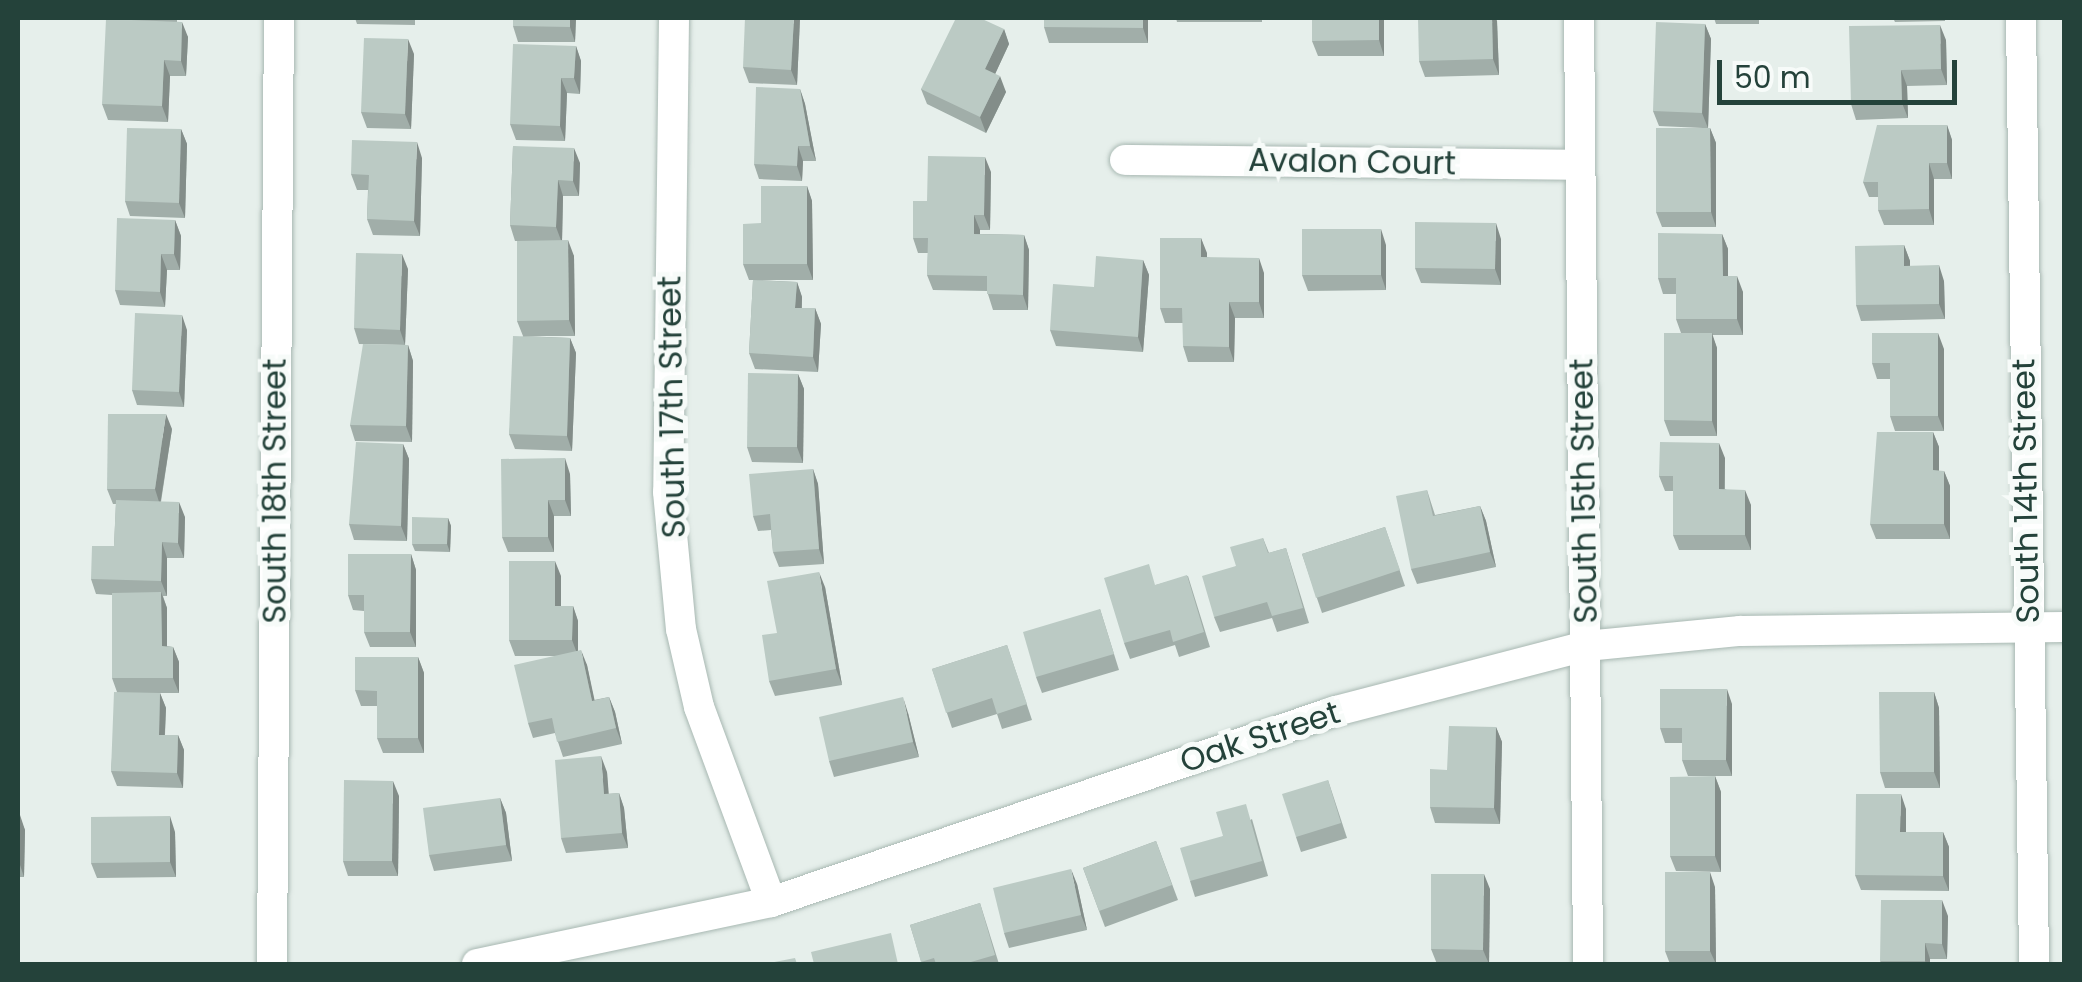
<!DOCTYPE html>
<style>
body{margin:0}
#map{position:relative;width:2082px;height:982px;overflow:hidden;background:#e6efeb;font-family:Poppins,sans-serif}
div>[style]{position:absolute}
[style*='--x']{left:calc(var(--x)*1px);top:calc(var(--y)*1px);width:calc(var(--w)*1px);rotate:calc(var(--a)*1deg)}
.roads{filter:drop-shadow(0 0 2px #a8b8b2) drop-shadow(0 0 2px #a8b8b2)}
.minor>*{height:30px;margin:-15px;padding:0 15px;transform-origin:15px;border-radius:15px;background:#fff}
.wall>*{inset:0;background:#a1aea9}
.shaded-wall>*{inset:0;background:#838d89}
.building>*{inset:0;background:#bbcac4}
span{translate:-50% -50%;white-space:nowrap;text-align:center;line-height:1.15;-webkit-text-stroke:10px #f7fbf9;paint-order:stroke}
.street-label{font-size:32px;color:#24423a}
.frame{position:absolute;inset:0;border:20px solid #24423a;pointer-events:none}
.scale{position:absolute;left:1717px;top:60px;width:240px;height:45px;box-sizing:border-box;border:5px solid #24423a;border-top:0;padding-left:12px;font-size:30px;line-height:35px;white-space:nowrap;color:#24423a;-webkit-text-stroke:8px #f7fbf9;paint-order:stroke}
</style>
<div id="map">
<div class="roads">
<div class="minor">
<i style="--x:674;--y:18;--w:474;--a:90.7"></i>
<i style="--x:668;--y:492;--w:138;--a:84.6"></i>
<i style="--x:681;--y:629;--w:80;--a:77"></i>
<i style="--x:699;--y:707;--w:208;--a:69.7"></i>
<i style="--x:1579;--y:18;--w:946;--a:89.45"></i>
<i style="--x:2021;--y:18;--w:946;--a:89.21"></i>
<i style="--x:1125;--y:160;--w:455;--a:0.6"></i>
<i style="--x:272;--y:964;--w:946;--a:-89.58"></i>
<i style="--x:477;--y:964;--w:300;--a:-11.9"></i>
<i style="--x:771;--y:902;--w:596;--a:-18.68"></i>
<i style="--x:1336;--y:711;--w:258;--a:-14.6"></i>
<i style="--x:1586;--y:646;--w:155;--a:-5.6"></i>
<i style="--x:1740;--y:631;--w:324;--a:-0.7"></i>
</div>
</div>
<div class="wall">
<i style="clip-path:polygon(130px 18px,177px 18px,177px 22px,188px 37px,186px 76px,170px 76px,168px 122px,108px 120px,102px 104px,130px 20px)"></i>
<i style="clip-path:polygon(355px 18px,415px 18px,415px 25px,357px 24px)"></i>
<i style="clip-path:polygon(576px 18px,575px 42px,518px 42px,513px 26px)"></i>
<i style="clip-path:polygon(800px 18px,797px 85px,749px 83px,743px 67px)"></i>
<i style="clip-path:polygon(1148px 18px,1148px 43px,1049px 43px,1044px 27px)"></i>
<i style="clip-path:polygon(1176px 18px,1262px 18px,1262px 22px,1177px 22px)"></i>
<i style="clip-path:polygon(1384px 18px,1384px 56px,1318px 56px,1312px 41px)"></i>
<i style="clip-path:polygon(1714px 18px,1759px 18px,1759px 24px,1716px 24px)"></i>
<i style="clip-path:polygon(1893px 18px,1945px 18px,1945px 21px,1895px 22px)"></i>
<i style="clip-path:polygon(1497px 21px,1499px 75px,1425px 77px,1419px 61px)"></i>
<i style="clip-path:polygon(1705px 24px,1711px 39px,1708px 128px,1710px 128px,1716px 143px,1716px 227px,1662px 227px,1656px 212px,1703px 128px,1659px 126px,1653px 111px)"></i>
<i style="clip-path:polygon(1004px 29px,1009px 44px,995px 74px,1006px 92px,986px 133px,927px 104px,921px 89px)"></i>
<i style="clip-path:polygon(1946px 40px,1947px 85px,1907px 86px,1908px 118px,1856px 120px,1851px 104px)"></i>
<i style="clip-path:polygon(576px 46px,581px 61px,580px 94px,567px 93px,565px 141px,516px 140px,510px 124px)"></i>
<i style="clip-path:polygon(414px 54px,411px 129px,367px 128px,361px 112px)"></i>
<i style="clip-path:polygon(800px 89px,805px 104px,816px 161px,803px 161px,802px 181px,759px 179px,754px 164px)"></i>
<i style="clip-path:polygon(1947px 125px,1952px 140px,1952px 179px,1934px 179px,1934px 225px,1884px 225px,1878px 210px,1878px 197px,1869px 197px,1863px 182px)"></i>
<i style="clip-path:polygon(181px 129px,187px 144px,185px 218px,130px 216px,125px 201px)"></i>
<i style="clip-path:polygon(513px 146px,580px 163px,579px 196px,563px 196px,562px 240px,574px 256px,575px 336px,524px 336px,570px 338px,576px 353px,572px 451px,515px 449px,509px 434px,523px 336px,517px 321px,517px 241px,515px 241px,510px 225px)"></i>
<i style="clip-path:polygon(422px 158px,420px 236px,373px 235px,367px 219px,368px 190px,357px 190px,351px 174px)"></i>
<i style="clip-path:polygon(991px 172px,990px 230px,980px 230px,980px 234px,1024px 235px,1029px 250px,1028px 310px,993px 310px,987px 291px,933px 290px,927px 275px,928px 253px,918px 253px,913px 238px,927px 201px)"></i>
<i style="clip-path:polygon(807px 186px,812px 201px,813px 280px,757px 280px,797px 282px,802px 297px,802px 308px,815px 308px,821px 324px,818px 372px,755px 369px,749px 353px,753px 280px,749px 280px,743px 264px,761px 223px)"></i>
<i style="clip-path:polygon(175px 220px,181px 236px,180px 270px,167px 270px,165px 307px,120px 305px,115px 290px)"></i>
<i style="clip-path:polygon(1722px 234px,1728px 249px,1728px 276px,1743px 292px,1743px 335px,1712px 335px,1717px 348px,1717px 436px,1670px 436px,1664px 420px,1681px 333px,1676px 319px,1676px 294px,1663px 294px,1658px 278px)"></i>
<i style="clip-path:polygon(1201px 238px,1207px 257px,1264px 273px,1264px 318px,1235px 318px,1234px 362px,1188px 362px,1183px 346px,1183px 323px,1165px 323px,1160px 308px)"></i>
<i style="clip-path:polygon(1501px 239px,1501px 285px,1421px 283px,1415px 268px)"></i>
<i style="clip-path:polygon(1386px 245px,1386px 290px,1308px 291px,1302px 275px)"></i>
<i style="clip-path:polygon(1904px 245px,1910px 261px,1910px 266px,1944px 281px,1945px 319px,1861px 321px,1856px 305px)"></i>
<i style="clip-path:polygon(1143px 260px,1149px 275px,1143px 352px,1056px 346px,1050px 330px,1094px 287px)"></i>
<i style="clip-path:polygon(408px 269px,405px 345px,359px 344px,354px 328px)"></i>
<i style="clip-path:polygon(187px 330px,184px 407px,137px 405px,132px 390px)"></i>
<i style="clip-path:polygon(408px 345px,413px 361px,412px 442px,355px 441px,350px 425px)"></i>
<i style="clip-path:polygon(1944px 349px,1944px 431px,1895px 431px,1890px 416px,1890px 379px,1877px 379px,1872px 363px)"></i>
<i style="clip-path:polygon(798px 374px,804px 389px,803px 463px,752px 462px,747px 447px)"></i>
<i style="clip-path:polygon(172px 429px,161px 502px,185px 517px,184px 558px,167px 558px,167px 596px,163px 596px,167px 608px,167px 646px,173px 647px,179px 662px,179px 693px,160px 693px,166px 708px,165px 735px,178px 735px,184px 750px,183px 788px,117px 786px,111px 771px,117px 692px,112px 678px,112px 595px,96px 594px,91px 579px,114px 546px,116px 504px,113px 504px,107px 489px)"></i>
<i style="clip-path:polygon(1933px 432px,1939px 447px,1939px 471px,1944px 471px,1950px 486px,1950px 539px,1876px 539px,1870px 524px)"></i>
<i style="clip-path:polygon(403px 444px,409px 459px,407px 541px,354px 540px,349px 524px)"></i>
<i style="clip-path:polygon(1725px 458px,1725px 489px,1751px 505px,1751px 550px,1679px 550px,1673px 535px,1673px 491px,1665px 491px,1659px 476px)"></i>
<i style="clip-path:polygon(813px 469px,818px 484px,824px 564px,779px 567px,773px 552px,771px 530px,758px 531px,753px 516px)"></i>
<i style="clip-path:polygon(570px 474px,571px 516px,554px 516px,554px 552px,508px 552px,502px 537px)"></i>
<i style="clip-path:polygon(1427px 490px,1435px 515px,1480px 506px,1486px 521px,1496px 567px,1417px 584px,1411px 569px)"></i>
<i style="clip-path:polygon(448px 518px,451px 526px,450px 552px,415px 551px,412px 544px)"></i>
<i style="clip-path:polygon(1385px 527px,1405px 586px,1322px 613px,1302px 554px)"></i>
<i style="clip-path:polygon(1263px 538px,1269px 553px,1286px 548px,1309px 623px,1277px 632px,1272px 618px,1220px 632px,1214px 617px,1236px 566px)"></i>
<i style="clip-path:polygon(411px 554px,416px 570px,416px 647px,370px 647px,364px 632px,364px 611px,353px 610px,348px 595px)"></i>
<i style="clip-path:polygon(561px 576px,561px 606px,573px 606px,578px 621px,578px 651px,587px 665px,594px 700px,609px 697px,615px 712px,622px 744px,563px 757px,555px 733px,533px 738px,528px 723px,557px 656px,515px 656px,509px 640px)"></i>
<i style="clip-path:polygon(1188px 576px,1210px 647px,1179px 657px,1175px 645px,1130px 659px,1124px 643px,1156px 585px)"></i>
<i style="clip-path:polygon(825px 587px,842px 685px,775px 696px,769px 681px,777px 633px)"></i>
<i style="clip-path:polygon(1100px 609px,1119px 670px,1042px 693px,1036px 677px)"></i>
<i style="clip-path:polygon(1007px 645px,1032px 720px,1002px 729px,997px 714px,952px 728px,932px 669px)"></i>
<i style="clip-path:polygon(418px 657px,424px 673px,424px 753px,383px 753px,377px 738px,377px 706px,361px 706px,355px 690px)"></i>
<i style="clip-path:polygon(1934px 692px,1939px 708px,1940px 788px,1885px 788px,1880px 772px)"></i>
<i style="clip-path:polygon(1732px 704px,1732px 776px,1688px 776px,1682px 760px,1682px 743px,1665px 743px,1660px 728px)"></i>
<i style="clip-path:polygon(908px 713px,919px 757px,834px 777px,829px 761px)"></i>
<i style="clip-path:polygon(1496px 727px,1502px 742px,1500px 824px,1435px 823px,1430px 807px,1447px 770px)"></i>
<i style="clip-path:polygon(607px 772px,608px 794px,619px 793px,624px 808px,628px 848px,566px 853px,561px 838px)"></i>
<i style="clip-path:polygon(1715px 776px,1721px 792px,1721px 872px,1676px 871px,1670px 856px)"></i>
<i style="clip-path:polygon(1328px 780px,1347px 838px,1301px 852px,1296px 837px)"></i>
<i style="clip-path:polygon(399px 796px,398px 876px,348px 876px,343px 861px)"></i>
<i style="clip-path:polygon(500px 798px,506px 813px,512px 861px,434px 871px,429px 855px)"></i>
<i style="clip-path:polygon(1906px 809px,1906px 832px,1943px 832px,1949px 847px,1949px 891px,1861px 890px,1855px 875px)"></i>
<i style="clip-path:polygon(18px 815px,25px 830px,24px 877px,18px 877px)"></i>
<i style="clip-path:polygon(1252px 819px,1268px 876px,1195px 897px,1190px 881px,1223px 836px)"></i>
<i style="clip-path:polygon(175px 832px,176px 877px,97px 878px,91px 863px)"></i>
<i style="clip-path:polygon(1156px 841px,1178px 900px,1105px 927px,1083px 868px)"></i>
<i style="clip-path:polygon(1077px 884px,1087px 930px,1009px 948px,1004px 933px)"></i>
<i style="clip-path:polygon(1715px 887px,1716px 964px,1670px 964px,1665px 951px)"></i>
<i style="clip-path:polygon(1490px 889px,1489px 964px,1437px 964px,1431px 949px)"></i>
<i style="clip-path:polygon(980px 903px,999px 964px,922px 964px,910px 925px)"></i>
<i style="clip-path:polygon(1948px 916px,1947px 959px,1930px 959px,1930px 964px,1882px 964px,1880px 961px)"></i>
</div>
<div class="shaded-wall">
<i style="clip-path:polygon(570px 18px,576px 18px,575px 42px,570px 27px)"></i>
<i style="clip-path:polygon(794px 18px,800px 18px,797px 85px,791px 70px)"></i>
<i style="clip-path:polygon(1143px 18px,1148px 18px,1148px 43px,1143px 28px)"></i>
<i style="clip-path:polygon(1379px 18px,1384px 18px,1384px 56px,1379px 40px)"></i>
<i style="clip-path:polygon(1492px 18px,1496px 18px,1497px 21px,1499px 75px,1493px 59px)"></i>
<i style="clip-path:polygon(182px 22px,188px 37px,186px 76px,181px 61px)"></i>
<i style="clip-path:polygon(1705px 24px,1711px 39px,1708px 128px,1702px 113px)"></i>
<i style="clip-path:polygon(1940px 25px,1946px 40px,1947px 85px,1941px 69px)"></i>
<i style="clip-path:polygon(1004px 29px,1009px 44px,990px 85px,985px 69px)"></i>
<i style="clip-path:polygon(408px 39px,414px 54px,411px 129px,405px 114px)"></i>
<i style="clip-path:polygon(576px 46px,581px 61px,580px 94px,574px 78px)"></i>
<i style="clip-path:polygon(164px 60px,170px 76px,168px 122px,162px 106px)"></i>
<i style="clip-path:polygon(1901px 70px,1907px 86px,1908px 118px,1902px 103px)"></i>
<i style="clip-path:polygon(1000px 76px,1006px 92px,986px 133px,980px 117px)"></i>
<i style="clip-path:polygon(561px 78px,567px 93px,565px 141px,560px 126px)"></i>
<i style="clip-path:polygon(800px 89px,805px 104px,816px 161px,810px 146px)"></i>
<i style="clip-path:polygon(1947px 125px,1952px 140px,1952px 179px,1947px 163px)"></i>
<i style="clip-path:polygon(1710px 128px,1716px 143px,1716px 227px,1711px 212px)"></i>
<i style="clip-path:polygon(181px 129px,187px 144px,185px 218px,179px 203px)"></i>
<i style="clip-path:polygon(417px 142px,422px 158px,420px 236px,414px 221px)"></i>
<i style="clip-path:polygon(798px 146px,803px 161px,802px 181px,797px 166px)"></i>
<i style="clip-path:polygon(574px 148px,580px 163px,579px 196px,573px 181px)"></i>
<i style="clip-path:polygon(985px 157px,991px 172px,990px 230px,984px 215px)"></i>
<i style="clip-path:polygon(1929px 163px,1934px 179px,1934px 225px,1929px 209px)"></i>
<i style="clip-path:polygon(558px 180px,563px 196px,562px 243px,556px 227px)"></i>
<i style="clip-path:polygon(807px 186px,812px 201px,813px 280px,807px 264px)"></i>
<i style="clip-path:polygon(974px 215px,980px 230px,980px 249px,974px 234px)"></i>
<i style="clip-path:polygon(175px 220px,181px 236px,180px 270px,174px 254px)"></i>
<i style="clip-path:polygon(1496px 223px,1501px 239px,1501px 285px,1495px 269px)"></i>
<i style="clip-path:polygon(1381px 229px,1386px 245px,1386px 290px,1381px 275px)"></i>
<i style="clip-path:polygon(1722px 234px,1728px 249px,1728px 291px,1723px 276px)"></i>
<i style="clip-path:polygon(1024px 235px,1029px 250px,1028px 310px,1023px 295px)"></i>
<i style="clip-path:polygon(1201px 238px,1207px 253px,1207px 273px,1201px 257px)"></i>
<i style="clip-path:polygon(568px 240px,574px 256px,575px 336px,569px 320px)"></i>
<i style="clip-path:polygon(1904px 245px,1910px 261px,1910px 281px,1904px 266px)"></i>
<i style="clip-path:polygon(161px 254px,167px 270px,165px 307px,160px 292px)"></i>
<i style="clip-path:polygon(402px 254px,408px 269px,405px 345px,400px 330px)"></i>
<i style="clip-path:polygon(1259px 258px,1264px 273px,1264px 318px,1259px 302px)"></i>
<i style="clip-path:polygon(1143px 260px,1149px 275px,1143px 352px,1138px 337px)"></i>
<i style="clip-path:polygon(1939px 265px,1944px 281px,1945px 319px,1939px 304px)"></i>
<i style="clip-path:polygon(1737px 276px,1743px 292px,1743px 335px,1737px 319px)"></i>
<i style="clip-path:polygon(797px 282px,802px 297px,801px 323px,795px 308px)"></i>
<i style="clip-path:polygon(1229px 302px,1235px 318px,1234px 362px,1229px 347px)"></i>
<i style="clip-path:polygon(815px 308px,821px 324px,818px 372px,813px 357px)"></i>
<i style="clip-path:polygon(182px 315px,187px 330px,184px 407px,179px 392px)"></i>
<i style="clip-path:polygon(1712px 333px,1717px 348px,1717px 436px,1712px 421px)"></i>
<i style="clip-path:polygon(1938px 333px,1944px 349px,1944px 431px,1938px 416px)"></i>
<i style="clip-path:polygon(570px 338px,576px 353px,572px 451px,567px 436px)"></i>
<i style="clip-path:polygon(408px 345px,413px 361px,412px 442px,406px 426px)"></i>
<i style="clip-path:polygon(798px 374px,804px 389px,803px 463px,797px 447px)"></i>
<i style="clip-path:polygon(166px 414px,172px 429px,160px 505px,155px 489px)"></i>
<i style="clip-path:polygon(1933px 432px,1939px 447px,1939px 486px,1933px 470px)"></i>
<i style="clip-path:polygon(1719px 443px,1725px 458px,1724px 505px,1719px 489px)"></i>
<i style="clip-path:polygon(403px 444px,409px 459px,407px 541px,401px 526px)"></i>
<i style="clip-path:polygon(565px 458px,570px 474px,571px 516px,565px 500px)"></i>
<i style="clip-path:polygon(813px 469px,818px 484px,824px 564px,819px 549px)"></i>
<i style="clip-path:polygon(1944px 471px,1950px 486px,1950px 539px,1944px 524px)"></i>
<i style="clip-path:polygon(1745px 490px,1751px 505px,1751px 550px,1745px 535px)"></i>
<i style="clip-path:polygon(548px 500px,554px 516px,554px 552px,548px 537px)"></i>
<i style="clip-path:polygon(179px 502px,185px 517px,184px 558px,178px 543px)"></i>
<i style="clip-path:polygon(1480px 506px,1486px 521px,1496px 567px,1490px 552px)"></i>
<i style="clip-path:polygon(448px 518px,451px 526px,450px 552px,447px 544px)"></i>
<i style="clip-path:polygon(162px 542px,167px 558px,167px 596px,161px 581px)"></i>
<i style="clip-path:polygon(411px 554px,416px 570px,416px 647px,410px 632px)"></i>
<i style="clip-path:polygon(555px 561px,561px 576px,561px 621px,555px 606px)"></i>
<i style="clip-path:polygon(819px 572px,825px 587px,842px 685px,836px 669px)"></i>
<i style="clip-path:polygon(161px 592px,167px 608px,167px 662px,162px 646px)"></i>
<i style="clip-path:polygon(573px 606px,578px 621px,578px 656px,572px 640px)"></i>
<i style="clip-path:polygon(173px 647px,179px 662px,179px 693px,173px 678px)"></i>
<i style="clip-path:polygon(581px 650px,587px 665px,598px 716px,592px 701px)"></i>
<i style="clip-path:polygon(418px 657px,424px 673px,424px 753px,418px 738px)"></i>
<i style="clip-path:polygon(1727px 689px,1732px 704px,1732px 776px,1726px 760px)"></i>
<i style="clip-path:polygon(1934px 692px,1939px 708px,1940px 788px,1934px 772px)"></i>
<i style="clip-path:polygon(160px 693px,166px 708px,164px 750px,159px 735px)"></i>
<i style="clip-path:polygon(609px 697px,615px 712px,622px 744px,616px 728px)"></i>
<i style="clip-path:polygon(903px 697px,908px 713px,919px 757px,913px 742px)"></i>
<i style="clip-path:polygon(1496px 727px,1502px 742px,1500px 824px,1494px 808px)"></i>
<i style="clip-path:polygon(178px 735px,184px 750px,183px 788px,177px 773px)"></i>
<i style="clip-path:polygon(601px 756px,607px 772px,610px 809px,604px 794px)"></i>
<i style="clip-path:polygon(1715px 776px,1721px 792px,1721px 872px,1715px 856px)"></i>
<i style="clip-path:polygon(393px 781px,399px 796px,398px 876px,392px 861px)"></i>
<i style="clip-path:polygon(619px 793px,624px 808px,628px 848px,622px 833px)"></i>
<i style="clip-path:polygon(1901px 794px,1906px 809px,1906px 847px,1900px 832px)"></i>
<i style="clip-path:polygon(500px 798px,506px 813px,512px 861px,506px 845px)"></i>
<i style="clip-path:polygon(20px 815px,25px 830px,24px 877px,19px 862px)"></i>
<i style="clip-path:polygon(170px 816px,175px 832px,176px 877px,170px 862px)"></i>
<i style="clip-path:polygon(1943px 832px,1949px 847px,1949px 891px,1943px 876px)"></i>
<i style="clip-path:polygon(1071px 869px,1077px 884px,1087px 930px,1081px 915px)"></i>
<i style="clip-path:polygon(1710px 872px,1715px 887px,1716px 964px,1710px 951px)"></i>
<i style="clip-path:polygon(1484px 874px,1490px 889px,1489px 964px,1483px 950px)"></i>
<i style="clip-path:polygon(1942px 900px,1948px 916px,1947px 959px,1942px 944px)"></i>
<i style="clip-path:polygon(1925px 943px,1930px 959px,1930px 964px,1926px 964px,1925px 961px)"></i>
</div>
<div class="building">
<i style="clip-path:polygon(513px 18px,570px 18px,570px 27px,513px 26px)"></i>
<i style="clip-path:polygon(745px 18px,794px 18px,791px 70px,743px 67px)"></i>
<i style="clip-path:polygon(956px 18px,980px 18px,1004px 29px,985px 69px,1000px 76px,980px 117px,921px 89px)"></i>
<i style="clip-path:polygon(1044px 18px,1143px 18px,1143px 28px,1044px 27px)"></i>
<i style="clip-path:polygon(1312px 18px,1379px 18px,1379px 40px,1312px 41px)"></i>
<i style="clip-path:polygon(1418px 18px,1492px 18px,1493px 59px,1419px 61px)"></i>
<i style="clip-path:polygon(106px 19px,182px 22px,181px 61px,164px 60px,162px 106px,102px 104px)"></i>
<i style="clip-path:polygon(1656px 22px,1705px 24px,1702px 113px,1653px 111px)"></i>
<i style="clip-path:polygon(1940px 25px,1941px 69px,1901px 70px,1902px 103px,1851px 104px,1849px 26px)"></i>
<i style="clip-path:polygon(364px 38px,408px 39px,405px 114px,361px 112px)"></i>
<i style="clip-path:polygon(513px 44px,576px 46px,574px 78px,561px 78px,560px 126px,510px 124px)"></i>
<i style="clip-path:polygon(756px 87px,800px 89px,810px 146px,798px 146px,797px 166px,754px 164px)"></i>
<i style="clip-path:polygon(1877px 125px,1947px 125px,1947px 163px,1929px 163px,1929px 209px,1878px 210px,1878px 182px,1863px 182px)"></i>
<i style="clip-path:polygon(127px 128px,181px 129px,179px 203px,125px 201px)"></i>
<i style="clip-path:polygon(1656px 128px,1710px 128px,1711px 212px,1656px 212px)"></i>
<i style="clip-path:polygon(352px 140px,417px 142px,414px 221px,367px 219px,369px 175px,351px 174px)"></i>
<i style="clip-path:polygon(513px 146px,574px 148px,573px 181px,558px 180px,556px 227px,510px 225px)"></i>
<i style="clip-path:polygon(928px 156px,985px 157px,984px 215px,974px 215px,974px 234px,1024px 235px,1023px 295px,987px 294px,987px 276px,927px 275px,928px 238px,913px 238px,913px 201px,927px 201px)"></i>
<i style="clip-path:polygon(761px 186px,807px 186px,807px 264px,743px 264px,743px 224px,761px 223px)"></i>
<i style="clip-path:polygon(117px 218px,175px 220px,174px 254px,161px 254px,160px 292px,115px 290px)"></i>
<i style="clip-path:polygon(1415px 222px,1496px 223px,1495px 269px,1415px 268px)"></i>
<i style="clip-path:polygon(1302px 229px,1381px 229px,1381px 275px,1302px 275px)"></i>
<i style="clip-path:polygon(1658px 233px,1722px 234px,1723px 276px,1737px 276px,1737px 319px,1676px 319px,1676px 278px,1658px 278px)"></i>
<i style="clip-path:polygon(1160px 238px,1201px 238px,1201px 257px,1259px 258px,1259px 302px,1229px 302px,1229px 347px,1183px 346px,1182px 308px,1160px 308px)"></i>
<i style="clip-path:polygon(568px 240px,569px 320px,517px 321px,517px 241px)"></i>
<i style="clip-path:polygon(1904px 245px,1904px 266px,1939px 265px,1939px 304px,1856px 305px,1855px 246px)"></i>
<i style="clip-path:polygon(356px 253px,402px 254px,400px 330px,354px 328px)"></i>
<i style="clip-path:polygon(1096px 256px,1143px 260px,1138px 337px,1050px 330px,1053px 284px,1094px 287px)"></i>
<i style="clip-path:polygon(753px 280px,797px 282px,795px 308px,815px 308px,813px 357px,749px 353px)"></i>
<i style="clip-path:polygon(135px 313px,182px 315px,179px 392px,132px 390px)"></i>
<i style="clip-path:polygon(1664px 333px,1712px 333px,1712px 421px,1664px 420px)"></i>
<i style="clip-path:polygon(1872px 333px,1938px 333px,1938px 416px,1890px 416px,1890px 363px,1872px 363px)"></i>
<i style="clip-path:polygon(513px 336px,570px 338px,567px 436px,509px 434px)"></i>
<i style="clip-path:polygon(363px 344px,408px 345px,406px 426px,350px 425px)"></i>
<i style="clip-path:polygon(748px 373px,798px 374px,797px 447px,747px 447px)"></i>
<i style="clip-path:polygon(108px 414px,166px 414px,155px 489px,107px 489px)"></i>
<i style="clip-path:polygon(1877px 432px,1933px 432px,1933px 470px,1944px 471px,1944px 524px,1870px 524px)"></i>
<i style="clip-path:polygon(356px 442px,403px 444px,401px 526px,349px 524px)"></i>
<i style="clip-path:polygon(1660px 442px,1719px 443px,1719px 489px,1745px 490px,1745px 535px,1673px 535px,1673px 476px,1659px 476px)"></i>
<i style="clip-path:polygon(565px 458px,565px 500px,548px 500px,548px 537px,502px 537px,501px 459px)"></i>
<i style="clip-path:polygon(813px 469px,819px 549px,773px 552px,770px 514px,753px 516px,749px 474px)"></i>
<i style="clip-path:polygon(1427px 490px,1433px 516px,1480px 506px,1490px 552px,1411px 569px,1396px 496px)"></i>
<i style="clip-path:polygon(116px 500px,179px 502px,178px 543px,162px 542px,161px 581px,91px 579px,92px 546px,114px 546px)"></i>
<i style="clip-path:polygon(412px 517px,448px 518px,447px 544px,412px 544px)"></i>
<i style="clip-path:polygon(1385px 527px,1400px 570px,1316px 598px,1302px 554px)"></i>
<i style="clip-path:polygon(1263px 538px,1268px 553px,1286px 548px,1303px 608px,1272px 616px,1267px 602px,1214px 617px,1202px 576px,1236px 566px,1230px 547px)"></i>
<i style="clip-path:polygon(348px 554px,411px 554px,410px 632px,364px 632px,364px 595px,348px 595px)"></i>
<i style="clip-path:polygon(509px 561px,555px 561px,555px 606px,573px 606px,572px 640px,509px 640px)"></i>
<i style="clip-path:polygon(1149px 564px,1155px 585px,1187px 575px,1204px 632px,1173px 642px,1170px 630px,1124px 643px,1104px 578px)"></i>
<i style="clip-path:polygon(819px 572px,836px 669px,769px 681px,762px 635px,777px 633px,767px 581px)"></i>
<i style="clip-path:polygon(161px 592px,162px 646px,173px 647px,173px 678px,112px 678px,112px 593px)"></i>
<i style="clip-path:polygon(1100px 609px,1114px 654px,1036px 677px,1023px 632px)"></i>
<i style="clip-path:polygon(1007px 645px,1027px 704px,997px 714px,992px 698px,946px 713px,932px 669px)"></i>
<i style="clip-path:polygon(581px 650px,592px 701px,609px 697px,616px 728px,557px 742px,552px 718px,528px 723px,514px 665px)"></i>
<i style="clip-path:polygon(355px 657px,418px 657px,418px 738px,377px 738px,377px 691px,355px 690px)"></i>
<i style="clip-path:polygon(1660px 689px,1727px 689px,1726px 760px,1682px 760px,1682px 728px,1660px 728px)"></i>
<i style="clip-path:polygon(114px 692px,160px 693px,159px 735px,178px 735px,177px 773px,111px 771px)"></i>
<i style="clip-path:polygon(1879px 692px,1934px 692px,1934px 772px,1880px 772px)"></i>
<i style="clip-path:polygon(903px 697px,913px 742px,829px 761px,819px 717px)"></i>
<i style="clip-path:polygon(1449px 726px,1496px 727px,1494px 808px,1430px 807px,1430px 769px,1447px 770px)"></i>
<i style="clip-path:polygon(601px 756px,604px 794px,619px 793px,622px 833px,561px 838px,555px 760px)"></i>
<i style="clip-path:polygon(1715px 776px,1715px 856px,1670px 856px,1670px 777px)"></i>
<i style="clip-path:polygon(344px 780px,393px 781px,392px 861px,343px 861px)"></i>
<i style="clip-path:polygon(1328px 780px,1341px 823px,1296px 837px,1282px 794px)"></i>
<i style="clip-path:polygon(1856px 794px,1901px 794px,1900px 832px,1943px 832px,1943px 876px,1855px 875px)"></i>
<i style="clip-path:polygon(500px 798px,506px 845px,429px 855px,423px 808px)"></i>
<i style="clip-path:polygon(1246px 804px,1262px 861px,1190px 881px,1180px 848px,1223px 836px,1216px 812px)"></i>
<i style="clip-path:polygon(18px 815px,20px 815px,19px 862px,18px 862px)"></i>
<i style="clip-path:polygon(170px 816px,170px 862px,91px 863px,91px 817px)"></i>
<i style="clip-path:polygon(1156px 841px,1172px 885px,1099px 911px,1083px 868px)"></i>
<i style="clip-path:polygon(1071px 869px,1081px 915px,1004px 933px,993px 888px)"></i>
<i style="clip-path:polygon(1665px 872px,1710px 872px,1710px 951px,1665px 951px)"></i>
<i style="clip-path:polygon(1431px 874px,1484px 874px,1483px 950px,1431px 949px)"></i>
<i style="clip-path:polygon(1881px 900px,1942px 900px,1942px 944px,1925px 943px,1925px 961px,1880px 961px)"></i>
<i style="clip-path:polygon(980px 903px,995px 955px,964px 964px,936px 964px,934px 958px,921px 962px,910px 925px)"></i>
<i style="clip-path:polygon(891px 933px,898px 964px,814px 964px,811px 952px)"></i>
<i style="clip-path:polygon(795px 958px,797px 964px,764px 964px)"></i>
</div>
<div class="street-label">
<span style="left:1352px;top:162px;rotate:1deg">Avalon Court</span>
<span style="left:672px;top:407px;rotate:-91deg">South 17th Street</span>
<span style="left:275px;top:491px;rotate:-90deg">South 18th Street</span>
<span style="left:1584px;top:491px;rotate:-91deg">South 15th Street</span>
<span style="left:2026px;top:491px;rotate:-91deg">South 14th Street</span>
<span style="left:1260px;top:737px;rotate:-18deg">Oak Street</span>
</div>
<div class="frame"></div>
<div class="scale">50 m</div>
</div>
